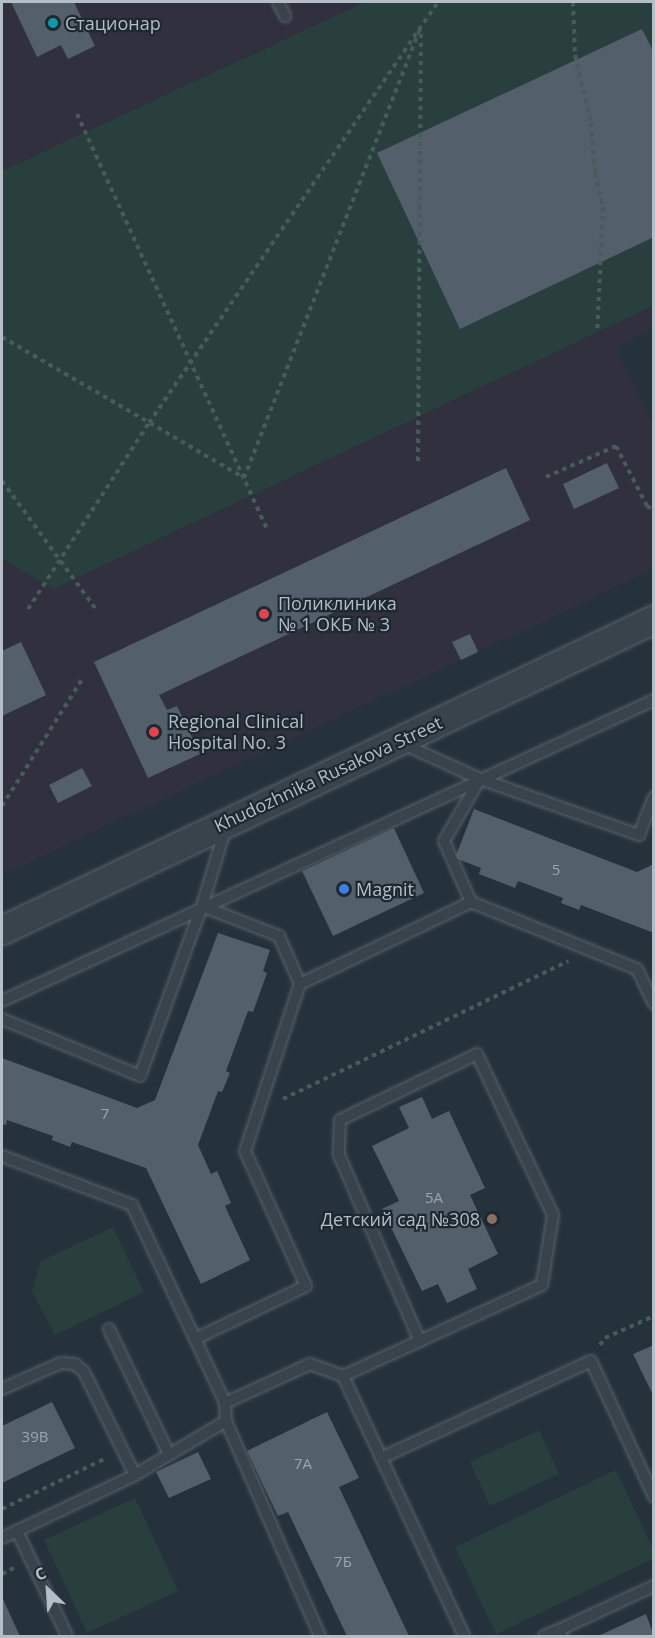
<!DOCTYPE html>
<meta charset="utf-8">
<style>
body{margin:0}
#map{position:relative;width:655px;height:1638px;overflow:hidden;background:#25323c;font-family:"Open Sans",sans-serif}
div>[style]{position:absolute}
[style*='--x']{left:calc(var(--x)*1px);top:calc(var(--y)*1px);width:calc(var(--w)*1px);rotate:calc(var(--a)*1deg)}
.medical>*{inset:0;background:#30303e}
.green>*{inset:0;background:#283f3e}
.building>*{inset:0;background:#53606c}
.path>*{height:4px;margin-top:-2px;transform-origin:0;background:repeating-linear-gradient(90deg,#475b5b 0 4.5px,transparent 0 9px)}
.roads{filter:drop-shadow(0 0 2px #57616a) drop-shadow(0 0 2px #57616a)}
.service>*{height:10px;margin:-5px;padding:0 5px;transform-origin:5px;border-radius:5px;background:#39434c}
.tertiary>*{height:27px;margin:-13.5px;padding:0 13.5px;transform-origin:13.5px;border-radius:13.5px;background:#39434c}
.dots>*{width:16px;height:16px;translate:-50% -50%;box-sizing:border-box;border:3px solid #1e2831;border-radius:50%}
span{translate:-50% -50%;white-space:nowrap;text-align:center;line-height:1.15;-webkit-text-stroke:4.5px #1e2831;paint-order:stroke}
.number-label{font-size:15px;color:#9ca6b0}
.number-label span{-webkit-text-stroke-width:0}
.poi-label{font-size:18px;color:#b5bec7}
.left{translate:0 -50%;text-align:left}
.right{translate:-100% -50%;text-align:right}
.street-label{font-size:18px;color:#b5bec7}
.frame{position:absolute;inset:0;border:3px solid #b5bec7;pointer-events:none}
.north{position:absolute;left:18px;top:1560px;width:60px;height:60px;-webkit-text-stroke:4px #1e2831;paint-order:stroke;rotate:335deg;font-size:16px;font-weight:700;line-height:24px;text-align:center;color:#b5bec7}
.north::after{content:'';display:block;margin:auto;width:21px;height:27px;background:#b5bec7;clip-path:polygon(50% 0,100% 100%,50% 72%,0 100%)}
</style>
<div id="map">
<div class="medical">
<i style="clip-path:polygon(2px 2px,365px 2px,2px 171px)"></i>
<i style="clip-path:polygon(653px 306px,653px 329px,616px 348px,653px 424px,653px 570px,2px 875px,2px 559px,53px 589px)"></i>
</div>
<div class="green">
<i style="clip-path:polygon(365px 2px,653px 2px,653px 306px,53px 589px,2px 559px,2px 171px)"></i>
<i style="clip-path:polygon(113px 1227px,144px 1292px,55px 1335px,32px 1291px,41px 1261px)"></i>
<i style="clip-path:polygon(539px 1430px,559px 1474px,490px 1506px,470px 1462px)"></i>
<i style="clip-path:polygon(616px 1470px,653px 1549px,653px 1559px,496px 1634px,455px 1547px)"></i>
<i style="clip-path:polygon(135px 1498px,178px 1591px,87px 1633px,44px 1540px)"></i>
</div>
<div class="building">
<i style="clip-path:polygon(11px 2px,74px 2px,95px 46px,68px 59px,61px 45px,37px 57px)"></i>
<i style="clip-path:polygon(642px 29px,654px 53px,654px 237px,460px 329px,377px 153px)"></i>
<i style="clip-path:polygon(607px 463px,619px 488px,574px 509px,563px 484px)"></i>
<i style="clip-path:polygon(506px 468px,530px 520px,159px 695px,167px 710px,177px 706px,200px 754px,148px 778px,94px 662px)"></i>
<i style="clip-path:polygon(470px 634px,478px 652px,461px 660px,452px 642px)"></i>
<i style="clip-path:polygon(21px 642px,46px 695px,2px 716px,2px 651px)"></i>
<i style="clip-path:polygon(82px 768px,92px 786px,58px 803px,49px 785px)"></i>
<i style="clip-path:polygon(474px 809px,637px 872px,654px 864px,654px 933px,581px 905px,579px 910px,561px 903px,563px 898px,518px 881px,515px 888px,479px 874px,481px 868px,455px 858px)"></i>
<i style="clip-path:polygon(394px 828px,424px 893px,333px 936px,302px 871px)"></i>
<i style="clip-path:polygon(218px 933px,270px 950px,263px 971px,267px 973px,253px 1012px,248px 1011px,226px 1071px,230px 1073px,222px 1092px,218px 1091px,198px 1145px,211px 1174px,217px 1171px,231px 1203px,225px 1206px,250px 1260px,201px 1284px,146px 1168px,72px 1142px,70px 1147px,52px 1140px,53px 1136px,7px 1120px,6px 1125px,2px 1124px,2px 1058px,137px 1108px,155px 1100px)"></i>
<i style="clip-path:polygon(422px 1097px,432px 1119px,449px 1111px,485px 1188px,470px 1195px,498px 1254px,468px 1269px,477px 1289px,447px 1303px,438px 1284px,422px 1291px,382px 1209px,399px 1201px,372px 1146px,409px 1128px,399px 1107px)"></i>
<i style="clip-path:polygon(654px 1345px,654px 1397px,633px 1354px)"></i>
<i style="clip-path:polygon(52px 1402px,75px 1448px,2px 1483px,2px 1426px)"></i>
<i style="clip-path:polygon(327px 1412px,359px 1478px,339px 1487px,409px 1636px,347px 1636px,288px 1512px,278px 1516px,247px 1451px)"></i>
<i style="clip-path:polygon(198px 1452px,211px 1479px,169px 1498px,156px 1472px)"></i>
<i style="clip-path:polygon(2px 1597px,19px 1634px,20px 1636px,2px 1636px)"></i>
<i style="clip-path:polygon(646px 1614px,654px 1636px,598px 1636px)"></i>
</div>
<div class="path">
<i style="--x:573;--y:2;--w:53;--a:87.8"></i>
<i style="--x:575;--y:55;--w:70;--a:76.8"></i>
<i style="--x:591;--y:123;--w:50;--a:85.4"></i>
<i style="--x:595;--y:173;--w:35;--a:77"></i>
<i style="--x:603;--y:207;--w:126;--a:92.7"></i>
<i style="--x:77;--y:114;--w:459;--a:65.4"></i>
<i style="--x:2;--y:337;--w:280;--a:30.2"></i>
<i style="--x:244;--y:478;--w:485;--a:-68.6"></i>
<i style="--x:418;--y:461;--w:431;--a:-89.6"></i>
<i style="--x:546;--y:477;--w:77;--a:-23.9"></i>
<i style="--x:616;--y:446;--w:68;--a:62.7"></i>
<i style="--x:647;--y:506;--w:8;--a:30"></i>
<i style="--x:2;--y:481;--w:161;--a:53.8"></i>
<i style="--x:28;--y:609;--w:222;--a:-57"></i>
<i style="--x:149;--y:423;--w:511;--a:-55.53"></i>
<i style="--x:2;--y:806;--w:151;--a:-57.7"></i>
<i style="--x:283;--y:1099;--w:317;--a:-25.8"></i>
<i style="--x:600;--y:1345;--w:9;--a:-54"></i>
<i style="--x:605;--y:1338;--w:54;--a:-24.2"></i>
<i style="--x:2;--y:1509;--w:116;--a:-26.1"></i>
<i style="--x:2;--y:1574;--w:13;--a:-27"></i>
</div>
<div class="roads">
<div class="service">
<i style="--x:278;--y:2;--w:16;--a:63"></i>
<i style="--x:403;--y:744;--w:85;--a:24.4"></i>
<i style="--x:480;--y:779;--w:169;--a:19.4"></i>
<i style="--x:639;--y:835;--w:41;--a:-68.5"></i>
<i style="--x:471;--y:902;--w:67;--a:-113.9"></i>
<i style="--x:444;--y:841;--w:72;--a:-59.9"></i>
<i style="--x:202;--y:906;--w:83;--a:21.3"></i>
<i style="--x:279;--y:936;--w:52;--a:66.4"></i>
<i style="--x:2;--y:1001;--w:718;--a:-24.78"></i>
<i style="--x:2;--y:1019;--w:149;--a:22.4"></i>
<i style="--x:140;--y:1076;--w:181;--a:-70"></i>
<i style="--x:202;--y:906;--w:83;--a:-73.1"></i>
<i style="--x:2;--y:1156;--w:139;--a:20.7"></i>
<i style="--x:132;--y:1205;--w:219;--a:64.8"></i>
<i style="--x:109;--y:1329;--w:136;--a:64.4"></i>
<i style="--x:195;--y:1339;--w:123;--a:-25.5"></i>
<i style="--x:306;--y:1286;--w:148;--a:-114.3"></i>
<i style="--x:245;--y:1151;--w:176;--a:-71.8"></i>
<i style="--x:300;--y:984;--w:190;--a:-25.6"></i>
<i style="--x:471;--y:902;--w:179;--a:22"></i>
<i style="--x:637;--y:969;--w:39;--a:64"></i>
<i style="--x:343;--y:1376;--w:219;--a:-24.6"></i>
<i style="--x:542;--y:1285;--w:71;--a:-81.1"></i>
<i style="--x:553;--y:1215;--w:178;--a:-115.3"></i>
<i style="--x:477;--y:1054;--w:152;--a:154.3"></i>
<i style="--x:340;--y:1120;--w:35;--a:92"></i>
<i style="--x:339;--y:1155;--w:203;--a:66.5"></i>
<i style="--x:2;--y:1389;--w:64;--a:-23.8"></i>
<i style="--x:61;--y:1363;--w:14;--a:4"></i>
<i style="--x:75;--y:1364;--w:12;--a:42"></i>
<i style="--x:84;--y:1372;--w:115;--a:63.7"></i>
<i style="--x:226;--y:1421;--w:235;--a:66.4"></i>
<i style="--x:381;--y:1458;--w:231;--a:-24.8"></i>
<i style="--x:591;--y:1361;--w:150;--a:65.1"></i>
<i style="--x:17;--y:1531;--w:116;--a:64.5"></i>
<i style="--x:2;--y:1538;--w:147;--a:-25.3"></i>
<i style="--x:135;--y:1475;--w:106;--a:-30.7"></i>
<i style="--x:226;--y:1421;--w:18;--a:-93"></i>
<i style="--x:225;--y:1403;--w:94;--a:-24.6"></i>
<i style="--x:310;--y:1364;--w:35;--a:20"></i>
<i style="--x:343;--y:1376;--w:287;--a:65"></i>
<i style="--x:559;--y:1630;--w:105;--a:-24.9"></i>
<i style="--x:544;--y:1636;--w:16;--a:-22"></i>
<i style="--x:559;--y:1630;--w:7;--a:63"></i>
</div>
<div class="tertiary">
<i style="--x:2;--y:930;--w:722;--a:-25.5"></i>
</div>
</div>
<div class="dots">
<i style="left:53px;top:23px;background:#0f9aa8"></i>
<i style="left:264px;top:614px;background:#e0444e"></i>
<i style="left:154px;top:732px;background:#e0444e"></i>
<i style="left:344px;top:889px;background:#3f7fe0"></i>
<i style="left:492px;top:1219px;background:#8d6e63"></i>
</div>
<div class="number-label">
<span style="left:556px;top:870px">5</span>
<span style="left:105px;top:1114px">7</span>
<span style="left:434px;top:1198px">5А</span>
<span style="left:35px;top:1437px">39В</span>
<span style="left:303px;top:1464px">7А</span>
<span style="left:343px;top:1562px">7Б</span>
</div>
<div class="poi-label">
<span class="left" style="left:65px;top:23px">Стационар</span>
<span class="left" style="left:278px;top:614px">Поликлиника<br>№ 1 ОКБ № 3</span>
<span class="left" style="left:168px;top:732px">Regional Clinical<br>Hospital No. 3</span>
<span class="left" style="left:356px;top:889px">Magnit</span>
<span class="right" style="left:480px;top:1219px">Детский сад №308</span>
</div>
<div class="street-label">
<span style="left:328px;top:774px;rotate:-25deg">Khudozhnika Rusakova Street</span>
</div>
<div class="frame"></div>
<div class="north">С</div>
</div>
